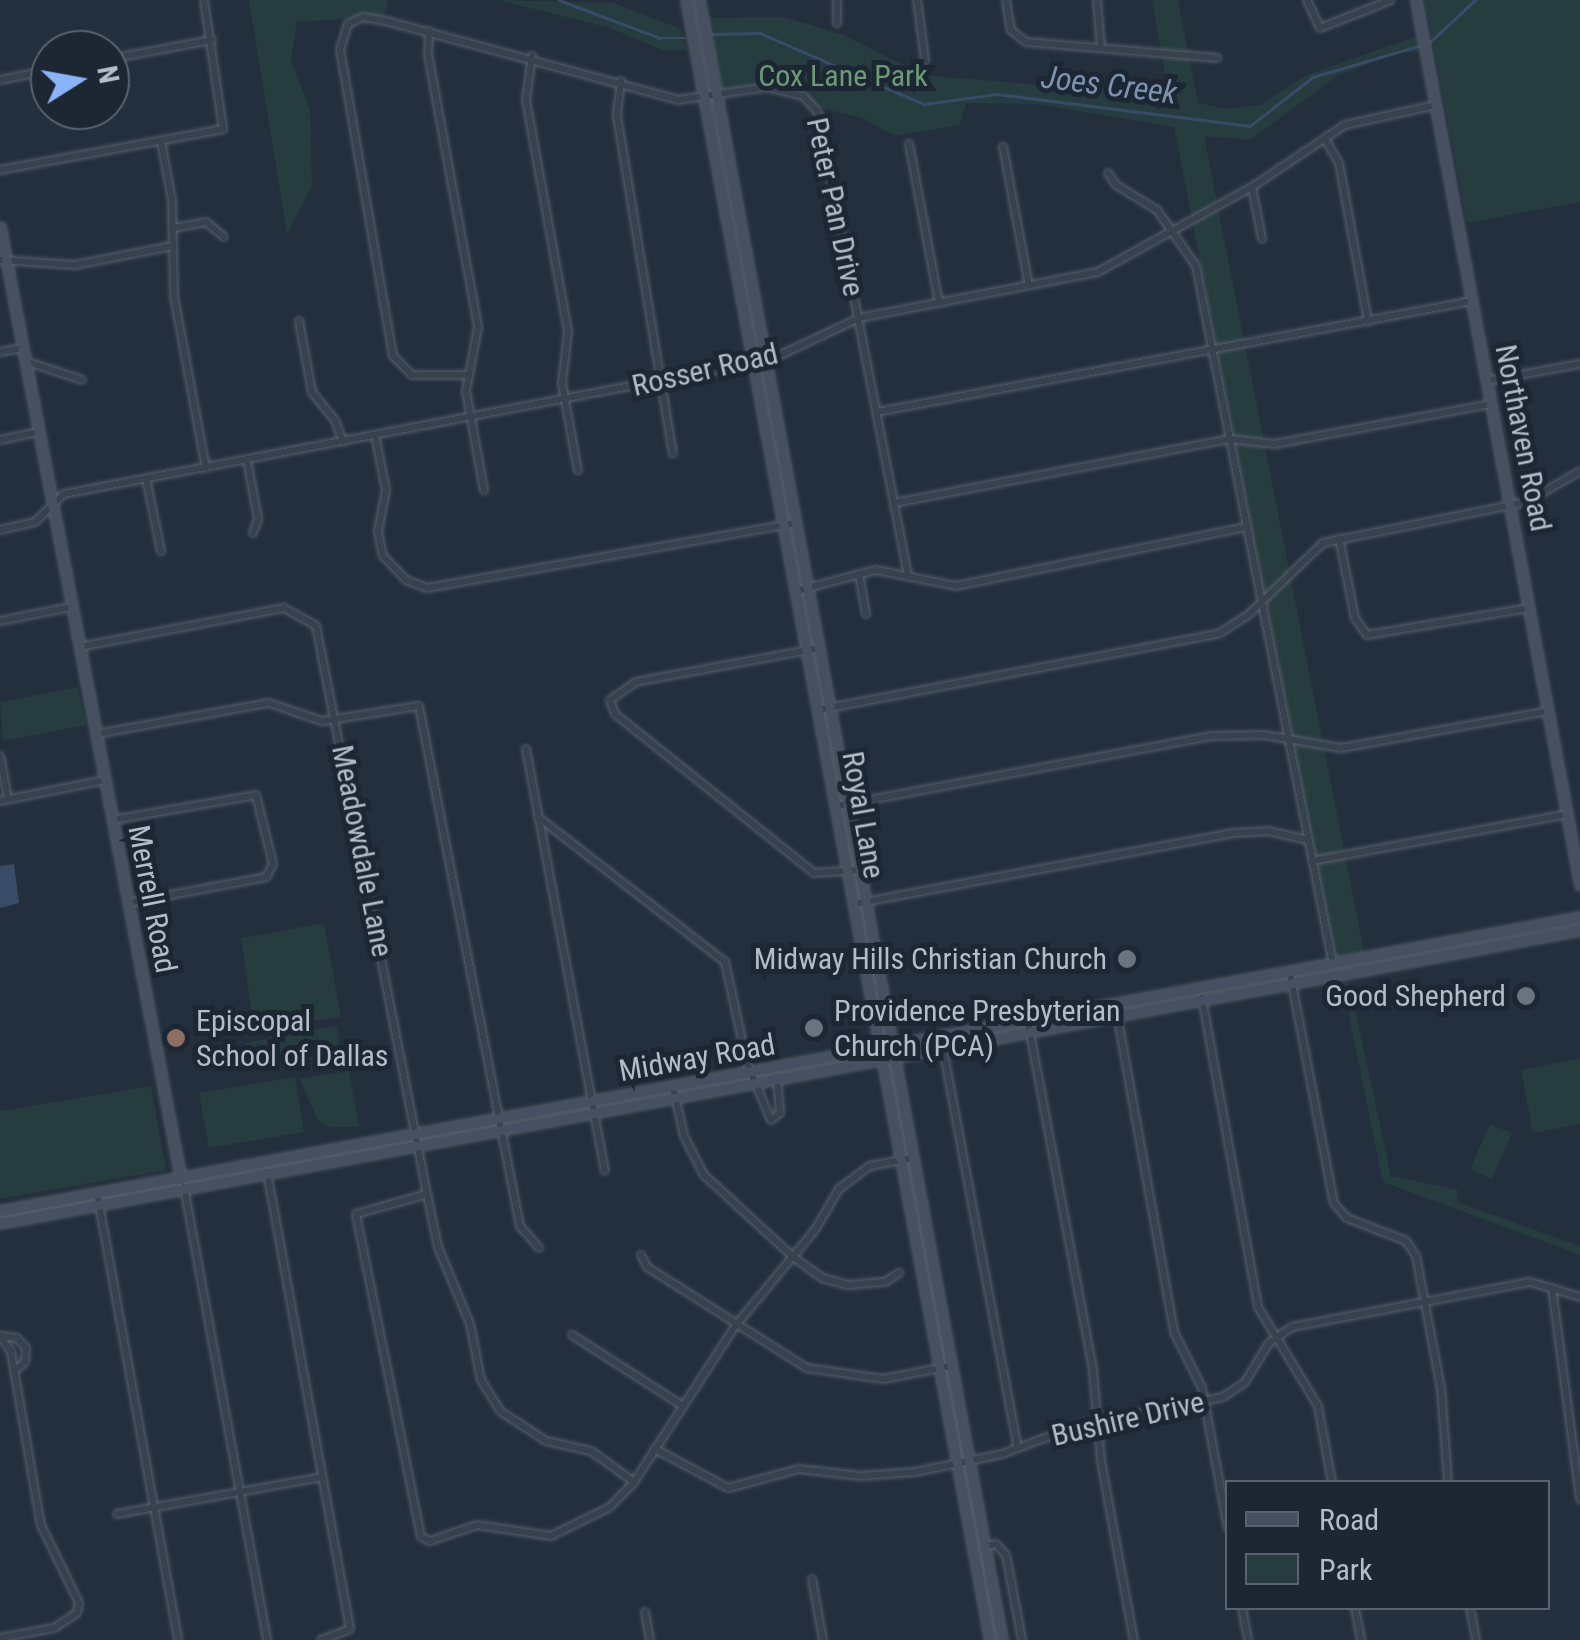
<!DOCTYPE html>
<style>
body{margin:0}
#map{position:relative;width:1580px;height:1640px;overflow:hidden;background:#242f3e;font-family:"Roboto Condensed",sans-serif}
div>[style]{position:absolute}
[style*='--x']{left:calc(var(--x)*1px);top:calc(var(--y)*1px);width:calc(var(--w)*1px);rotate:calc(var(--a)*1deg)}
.green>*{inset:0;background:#263c3f}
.water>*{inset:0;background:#394c67}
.stream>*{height:2.5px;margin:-1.25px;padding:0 1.25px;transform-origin:1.25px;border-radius:1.25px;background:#394c67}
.roads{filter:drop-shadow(0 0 2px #565f6c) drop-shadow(0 0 2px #565f6c)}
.street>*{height:6px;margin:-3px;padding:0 3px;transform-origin:3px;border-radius:3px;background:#38414e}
.secondary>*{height:9px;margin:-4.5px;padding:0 4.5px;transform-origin:4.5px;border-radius:4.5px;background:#465061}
.dots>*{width:28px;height:28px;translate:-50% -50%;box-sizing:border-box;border:5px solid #1d2633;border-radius:50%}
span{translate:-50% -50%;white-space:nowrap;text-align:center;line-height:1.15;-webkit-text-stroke:10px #1d2633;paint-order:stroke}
.park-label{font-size:30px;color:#6b9a76}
.street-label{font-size:30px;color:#b4bcc9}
.poi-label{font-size:30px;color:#b4bcc9}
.right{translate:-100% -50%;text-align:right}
.left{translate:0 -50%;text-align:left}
.water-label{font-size:32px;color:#7c92b1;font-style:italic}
.legend{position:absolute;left:1225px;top:1480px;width:325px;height:130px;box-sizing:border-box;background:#1d2633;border:2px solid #59626f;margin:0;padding:12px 18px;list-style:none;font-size:30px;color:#b4bcc9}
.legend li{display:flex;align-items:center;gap:20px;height:50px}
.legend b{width:50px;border:2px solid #59626f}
.north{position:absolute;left:30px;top:30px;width:100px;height:100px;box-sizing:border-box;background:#1d2633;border:2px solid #59626f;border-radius:50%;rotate:79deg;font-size:28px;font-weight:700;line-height:40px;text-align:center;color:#b4bcc9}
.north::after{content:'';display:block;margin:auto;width:35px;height:45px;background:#8ab4f8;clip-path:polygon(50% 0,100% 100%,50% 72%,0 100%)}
</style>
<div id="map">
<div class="green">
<i style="clip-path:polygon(249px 0,388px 0,384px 16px,297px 22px,291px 60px,310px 110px,312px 186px,287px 234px)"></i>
<i style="clip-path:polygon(498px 0,614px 3px,681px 29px,687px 50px,665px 51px,610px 28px)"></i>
<i style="clip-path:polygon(1152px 0,1178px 0,1198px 103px,1227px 109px,1260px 105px,1307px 75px,1417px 36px,1420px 52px,1397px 53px,1337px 76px,1250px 140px,1204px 136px,1364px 952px,1336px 957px,1174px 127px,1037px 104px,966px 103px,960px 125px,895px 136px,862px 118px,821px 108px,796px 89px,768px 83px,722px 89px,707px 18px,784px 17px,844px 35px,923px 75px,1169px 96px)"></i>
<i style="clip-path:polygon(1425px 0,1580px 0,1580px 202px,1467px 223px)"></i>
<i style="clip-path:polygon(78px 687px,86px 725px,3px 741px,0 702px)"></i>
<i style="clip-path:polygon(324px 923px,341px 1017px,254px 1029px,241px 938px)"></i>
<i style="clip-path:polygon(1349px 981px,1391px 1176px,1458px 1190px,1457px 1202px,1580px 1246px,1580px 1255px,1383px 1182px,1342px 982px)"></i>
<i style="clip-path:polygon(337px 1026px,341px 1054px,248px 1069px,245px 1043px)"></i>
<i style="clip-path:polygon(1580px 1058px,1580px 1124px,1533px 1133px,1521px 1070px)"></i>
<i style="clip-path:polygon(349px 1071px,359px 1127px,331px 1127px,318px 1121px,300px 1079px)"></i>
<i style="clip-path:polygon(295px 1077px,304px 1132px,209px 1148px,199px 1093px)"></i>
<i style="clip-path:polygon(151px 1086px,166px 1170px,0 1199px,0 1111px)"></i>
<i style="clip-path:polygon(1490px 1124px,1512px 1133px,1492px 1179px,1470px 1169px)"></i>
</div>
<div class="water">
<i style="clip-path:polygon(14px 864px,19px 903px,0 908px,0 866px)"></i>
</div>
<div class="stream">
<i style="--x:559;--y:0;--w:108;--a:20.6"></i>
<i style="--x:660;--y:38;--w:25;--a:0"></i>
<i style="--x:712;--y:34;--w:48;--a:-1.2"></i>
<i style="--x:760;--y:33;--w:179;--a:23.4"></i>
<i style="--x:924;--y:104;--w:74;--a:-7.8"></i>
<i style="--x:997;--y:94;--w:255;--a:7.2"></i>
<i style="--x:1250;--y:126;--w:80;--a:-37.9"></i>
<i style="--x:1313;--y:77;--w:114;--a:-16.4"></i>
<i style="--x:1430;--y:42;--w:62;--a:-43"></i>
</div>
<div class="roads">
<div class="street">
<i style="--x:917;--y:0;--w:61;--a:82.4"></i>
<i style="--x:1006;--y:0;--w:30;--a:81"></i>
<i style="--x:1011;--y:30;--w:19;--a:39"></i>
<i style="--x:1026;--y:42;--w:192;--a:4.8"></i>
<i style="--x:1097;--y:0;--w:48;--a:85.2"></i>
<i style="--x:1307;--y:0;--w:31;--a:65"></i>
<i style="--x:1320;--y:28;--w:76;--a:-21.5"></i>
<i style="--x:837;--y:23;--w:23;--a:-90"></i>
<i style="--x:429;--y:31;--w:23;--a:92"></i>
<i style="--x:428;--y:54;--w:278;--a:79.6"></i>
<i style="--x:478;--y:327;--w:65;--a:100.6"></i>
<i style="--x:466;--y:391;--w:101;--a:79.7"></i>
<i style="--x:532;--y:56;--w:44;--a:97.8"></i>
<i style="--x:526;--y:100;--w:236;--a:79.7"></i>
<i style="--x:568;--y:332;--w:52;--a:96.6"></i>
<i style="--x:562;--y:384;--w:88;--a:79.6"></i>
<i style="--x:110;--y:59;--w:104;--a:-10.6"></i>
<i style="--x:0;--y:80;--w:51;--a:-11.3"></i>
<i style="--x:621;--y:81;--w:35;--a:97"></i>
<i style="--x:617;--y:116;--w:342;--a:80.6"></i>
<i style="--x:1325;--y:139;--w:28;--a:60"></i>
<i style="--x:1339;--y:163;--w:161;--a:79.6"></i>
<i style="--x:161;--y:141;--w:60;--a:79.4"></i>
<i style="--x:172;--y:200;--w:96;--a:88.8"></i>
<i style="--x:174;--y:296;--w:175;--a:79.5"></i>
<i style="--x:909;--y:144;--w:162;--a:79.3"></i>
<i style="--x:1003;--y:147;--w:141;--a:79.4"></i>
<i style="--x:0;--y:170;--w:227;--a:-10.4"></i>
<i style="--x:223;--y:129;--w:130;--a:-98.4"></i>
<i style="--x:1108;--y:173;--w:14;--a:56"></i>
<i style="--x:1116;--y:185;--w:48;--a:31.4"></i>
<i style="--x:1157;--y:210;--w:68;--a:55.1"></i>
<i style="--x:1196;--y:266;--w:711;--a:78.9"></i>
<i style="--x:1252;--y:187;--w:53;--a:79.1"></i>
<i style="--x:173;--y:228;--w:34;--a:-10"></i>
<i style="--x:206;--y:222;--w:23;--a:40"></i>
<i style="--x:0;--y:260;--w:75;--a:3.8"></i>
<i style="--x:75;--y:265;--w:99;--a:-11.1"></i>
<i style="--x:299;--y:321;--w:72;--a:79.6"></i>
<i style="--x:312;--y:392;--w:36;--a:51"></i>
<i style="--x:335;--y:420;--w:23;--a:70"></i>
<i style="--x:0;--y:352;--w:23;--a:-10"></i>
<i style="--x:25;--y:361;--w:60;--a:18.4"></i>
<i style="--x:469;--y:375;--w:57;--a:180"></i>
<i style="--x:412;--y:375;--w:27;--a:-135"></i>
<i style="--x:393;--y:356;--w:311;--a:-99.8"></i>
<i style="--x:340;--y:50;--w:27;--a:-73"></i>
<i style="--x:348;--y:24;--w:17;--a:-25"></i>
<i style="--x:363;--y:17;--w:23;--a:10"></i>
<i style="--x:386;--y:21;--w:302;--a:15.1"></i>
<i style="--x:678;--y:100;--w:90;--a:-8.3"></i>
<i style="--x:767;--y:87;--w:37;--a:14"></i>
<i style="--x:803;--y:96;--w:22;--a:47"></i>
<i style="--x:818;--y:112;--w:473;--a:79"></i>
<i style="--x:1487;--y:381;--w:95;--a:-10.4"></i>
<i style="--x:877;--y:412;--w:605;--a:-10.57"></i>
<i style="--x:375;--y:435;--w:56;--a:78.7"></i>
<i style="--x:386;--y:490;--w:42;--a:101"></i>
<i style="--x:378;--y:531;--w:25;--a:79"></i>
<i style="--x:383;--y:556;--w:33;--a:46"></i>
<i style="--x:406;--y:580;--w:22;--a:21"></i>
<i style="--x:427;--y:588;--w:374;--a:-10"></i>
<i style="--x:0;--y:440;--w:39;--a:-12"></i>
<i style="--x:247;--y:460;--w:60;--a:79.4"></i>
<i style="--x:258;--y:519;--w:15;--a:110"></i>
<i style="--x:146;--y:478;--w:75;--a:78.4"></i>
<i style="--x:894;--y:503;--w:342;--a:-10.8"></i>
<i style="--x:1230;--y:439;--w:45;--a:6.3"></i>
<i style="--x:1275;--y:444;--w:220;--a:-10.5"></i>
<i style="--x:0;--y:530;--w:36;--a:-13"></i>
<i style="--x:35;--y:522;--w:40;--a:-44"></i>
<i style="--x:64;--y:494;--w:721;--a:-10.8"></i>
<i style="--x:772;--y:359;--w:96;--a:-25.2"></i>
<i style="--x:859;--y:318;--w:243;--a:-10.9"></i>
<i style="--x:1098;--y:272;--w:176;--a:-28.9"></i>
<i style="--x:1252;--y:187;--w:112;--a:-33.7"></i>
<i style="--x:1345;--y:125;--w:93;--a:-12.4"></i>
<i style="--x:1339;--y:538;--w:82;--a:78.7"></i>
<i style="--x:1355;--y:618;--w:21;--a:55"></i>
<i style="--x:1367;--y:635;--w:164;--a:-9.5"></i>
<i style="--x:859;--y:574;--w:41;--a:80.1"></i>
<i style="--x:796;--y:591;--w:83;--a:-14.7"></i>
<i style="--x:876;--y:570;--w:82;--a:11.3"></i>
<i style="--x:956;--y:586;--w:297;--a:-11.5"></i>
<i style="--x:0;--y:621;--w:72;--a:-11.2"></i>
<i style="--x:79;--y:647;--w:209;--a:-10.8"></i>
<i style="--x:284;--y:608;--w:37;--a:29"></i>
<i style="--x:316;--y:626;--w:579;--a:78.94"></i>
<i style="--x:427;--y:1194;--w:54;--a:78.3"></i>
<i style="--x:438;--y:1247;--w:83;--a:67.4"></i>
<i style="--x:470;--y:1324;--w:57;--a:78.9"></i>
<i style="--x:481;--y:1380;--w:36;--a:58"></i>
<i style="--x:500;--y:1411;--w:55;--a:33.1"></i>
<i style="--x:546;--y:1441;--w:46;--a:12.5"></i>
<i style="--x:591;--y:1451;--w:53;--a:35.8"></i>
<i style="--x:819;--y:648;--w:186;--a:169.5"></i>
<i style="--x:636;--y:682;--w:32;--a:145"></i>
<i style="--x:610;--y:700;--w:15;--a:70"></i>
<i style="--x:615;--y:714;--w:255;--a:38.6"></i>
<i style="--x:814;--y:873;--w:45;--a:-3.8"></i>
<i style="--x:818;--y:710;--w:409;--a:-10.8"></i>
<i style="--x:1220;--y:633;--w:33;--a:-33"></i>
<i style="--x:1248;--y:615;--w:104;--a:-43.8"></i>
<i style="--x:1323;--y:543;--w:208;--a:-11.4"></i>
<i style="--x:1527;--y:502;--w:61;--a:-30.3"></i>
<i style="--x:96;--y:734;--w:176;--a:-10.2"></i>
<i style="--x:269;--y:703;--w:56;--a:18.8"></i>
<i style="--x:322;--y:721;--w:98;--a:-8.8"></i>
<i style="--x:419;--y:706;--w:530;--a:79.01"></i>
<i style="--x:520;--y:1226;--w:29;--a:49"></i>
<i style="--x:526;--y:749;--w:429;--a:79.4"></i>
<i style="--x:0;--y:756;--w:44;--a:79.5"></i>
<i style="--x:0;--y:801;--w:107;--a:-11.3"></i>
<i style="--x:837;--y:806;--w:380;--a:-10.6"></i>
<i style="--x:1211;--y:736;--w:53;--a:-1.1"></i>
<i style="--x:1264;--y:735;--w:78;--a:9.6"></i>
<i style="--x:1341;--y:748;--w:210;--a:-10.1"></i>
<i style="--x:538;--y:817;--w:237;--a:37.8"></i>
<i style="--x:725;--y:962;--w:103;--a:77.7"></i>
<i style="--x:747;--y:1063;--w:62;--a:67.2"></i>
<i style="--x:771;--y:1120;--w:11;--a:-38"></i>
<i style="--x:780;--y:1113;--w:36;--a:-95"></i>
<i style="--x:112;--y:820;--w:146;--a:-9.8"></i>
<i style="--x:256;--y:795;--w:71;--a:76.2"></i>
<i style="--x:273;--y:864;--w:15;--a:118"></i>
<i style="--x:266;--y:877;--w:140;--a:169.3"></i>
<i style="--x:1312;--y:861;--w:259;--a:-10.4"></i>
<i style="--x:854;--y:904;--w:386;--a:-10.6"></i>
<i style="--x:1233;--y:833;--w:35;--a:-3"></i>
<i style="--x:1268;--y:831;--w:41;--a:12.7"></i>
<i style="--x:1290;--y:973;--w:234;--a:79.2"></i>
<i style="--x:1334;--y:1203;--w:20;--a:49"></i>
<i style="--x:1347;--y:1218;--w:63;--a:21.3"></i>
<i style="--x:1406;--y:1241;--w:18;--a:56"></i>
<i style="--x:1416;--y:1256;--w:134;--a:79.3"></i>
<i style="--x:1441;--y:1388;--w:94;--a:85.7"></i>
<i style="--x:1202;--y:998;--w:314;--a:79.7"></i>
<i style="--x:1258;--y:1307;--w:116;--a:58.8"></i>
<i style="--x:1318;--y:1406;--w:77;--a:79.6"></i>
<i style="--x:1117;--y:1014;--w:323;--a:79.8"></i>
<i style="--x:1174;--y:1332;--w:63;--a:63.4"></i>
<i style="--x:1202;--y:1388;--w:142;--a:79.5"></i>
<i style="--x:1028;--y:1022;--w:355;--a:79.4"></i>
<i style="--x:1093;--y:1371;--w:90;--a:84.9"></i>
<i style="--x:1101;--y:1461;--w:182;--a:79.6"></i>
<i style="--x:941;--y:1038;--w:417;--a:79.4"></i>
<i style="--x:673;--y:1087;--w:50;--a:77.3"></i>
<i style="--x:684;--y:1136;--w:44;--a:62.9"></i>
<i style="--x:704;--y:1175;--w:120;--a:42.6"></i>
<i style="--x:792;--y:1256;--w:37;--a:36"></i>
<i style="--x:822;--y:1278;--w:28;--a:15"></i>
<i style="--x:849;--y:1285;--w:36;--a:-5"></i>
<i style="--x:885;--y:1282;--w:17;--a:-33"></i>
<i style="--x:267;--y:1172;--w:464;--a:79.7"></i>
<i style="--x:350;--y:1629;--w:31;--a:159"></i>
<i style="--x:184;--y:1187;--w:461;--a:79.6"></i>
<i style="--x:97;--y:1193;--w:454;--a:79.7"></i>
<i style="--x:427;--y:1194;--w:74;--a:164.3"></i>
<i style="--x:356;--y:1214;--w:329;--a:78.6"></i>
<i style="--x:421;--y:1537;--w:10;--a:24"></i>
<i style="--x:430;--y:1541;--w:50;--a:-18.8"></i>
<i style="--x:477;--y:1525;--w:75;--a:8.5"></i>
<i style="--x:551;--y:1536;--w:66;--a:-26.2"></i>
<i style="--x:610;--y:1507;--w:35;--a:-46"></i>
<i style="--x:634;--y:1482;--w:187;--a:-57"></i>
<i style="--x:736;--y:1325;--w:124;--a:-50.3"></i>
<i style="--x:815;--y:1230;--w:48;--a:-59.7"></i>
<i style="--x:839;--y:1189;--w:39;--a:-37"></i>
<i style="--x:870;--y:1166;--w:43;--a:-10.8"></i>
<i style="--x:641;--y:1255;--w:13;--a:63"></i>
<i style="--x:647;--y:1267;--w:189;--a:32.3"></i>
<i style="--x:807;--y:1368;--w:77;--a:8.2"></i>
<i style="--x:883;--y:1379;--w:69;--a:-10.8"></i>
<i style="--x:1552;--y:1288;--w:213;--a:82.4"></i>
<i style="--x:572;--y:1335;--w:132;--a:32.6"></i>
<i style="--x:0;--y:1336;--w:19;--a:55"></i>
<i style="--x:11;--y:1352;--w:176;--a:80.2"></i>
<i style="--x:41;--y:1525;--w:87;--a:64"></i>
<i style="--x:79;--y:1603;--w:10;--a:101"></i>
<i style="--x:77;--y:1613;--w:27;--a:147"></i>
<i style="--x:54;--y:1628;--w:55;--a:169.5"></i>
<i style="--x:2;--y:1336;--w:15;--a:8"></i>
<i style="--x:17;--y:1338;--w:13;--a:48"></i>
<i style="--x:26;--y:1348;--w:14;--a:94"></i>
<i style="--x:25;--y:1362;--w:14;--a:141"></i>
<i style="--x:655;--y:1449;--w:83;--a:28.1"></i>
<i style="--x:728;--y:1488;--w:73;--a:-15"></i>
<i style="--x:799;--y:1469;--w:62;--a:6.4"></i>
<i style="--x:861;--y:1476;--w:54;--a:-4.2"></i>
<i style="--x:915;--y:1472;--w:89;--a:-11.7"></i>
<i style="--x:1002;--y:1454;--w:80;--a:-20.5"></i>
<i style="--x:1077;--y:1426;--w:149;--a:-11.2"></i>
<i style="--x:1223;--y:1397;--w:27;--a:-34"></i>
<i style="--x:1245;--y:1382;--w:46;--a:-58.4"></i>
<i style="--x:1269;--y:1343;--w:28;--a:-35"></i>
<i style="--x:1292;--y:1327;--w:242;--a:-10.7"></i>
<i style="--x:1530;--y:1282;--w:52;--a:16.7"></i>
<i style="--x:117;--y:1514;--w:208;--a:-10.2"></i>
<i style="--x:985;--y:1546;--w:11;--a:-10"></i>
<i style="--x:996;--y:1544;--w:15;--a:48"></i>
<i style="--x:1006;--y:1555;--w:86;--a:79.3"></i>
<i style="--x:812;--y:1579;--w:62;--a:79.8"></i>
<i style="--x:1242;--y:1608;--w:33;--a:79"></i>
<i style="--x:1355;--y:1608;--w:33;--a:79"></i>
<i style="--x:1470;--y:1608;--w:33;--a:79"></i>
<i style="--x:645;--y:1612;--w:28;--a:80"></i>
</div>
<div class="secondary">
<i style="--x:686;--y:0;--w:1668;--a:79.5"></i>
<i style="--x:699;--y:0;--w:1668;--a:79.53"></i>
<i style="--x:1416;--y:0;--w:900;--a:79.5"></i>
<i style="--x:0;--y:227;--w:969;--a:79.24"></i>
<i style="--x:0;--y:1211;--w:1607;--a:-10.54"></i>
<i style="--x:0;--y:1223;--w:1607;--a:-10.51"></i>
</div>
</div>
<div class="dots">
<i style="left:1127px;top:959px;background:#6b7280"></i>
<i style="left:1526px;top:996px;background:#6b7280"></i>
<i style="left:814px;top:1028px;background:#6b7280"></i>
<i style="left:176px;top:1038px;background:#8d6e63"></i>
</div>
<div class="park-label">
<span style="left:843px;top:76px">Cox Lane Park</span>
</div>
<div class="street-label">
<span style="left:835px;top:207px;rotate:78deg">Peter Pan Drive</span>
<span style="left:705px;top:370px;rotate:-13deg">Rosser Road</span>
<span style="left:1523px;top:438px;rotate:79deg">Northaven Road</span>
<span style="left:863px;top:815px;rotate:80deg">Royal Lane</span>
<span style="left:362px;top:851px;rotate:79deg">Meadowdale Lane</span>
<span style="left:152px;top:899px;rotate:79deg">Merrell Road</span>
<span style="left:697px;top:1058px;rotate:-10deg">Midway Road</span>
<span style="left:1128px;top:1419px;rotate:-13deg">Bushire Drive</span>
</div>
<div class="poi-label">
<span class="right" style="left:1107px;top:959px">Midway Hills Christian Church</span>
<span class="right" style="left:1506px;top:996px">Good Shepherd</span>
<span class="left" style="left:834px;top:1028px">Providence Presbyterian<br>Church (PCA)</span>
<span class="left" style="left:196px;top:1038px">Episcopal<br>School of Dallas</span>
</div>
<div class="water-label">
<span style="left:1109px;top:85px;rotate:7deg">Joes Creek</span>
</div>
<ul class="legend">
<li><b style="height:12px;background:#465061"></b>Road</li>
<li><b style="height:28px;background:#263c3f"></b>Park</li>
</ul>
<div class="north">N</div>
</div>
